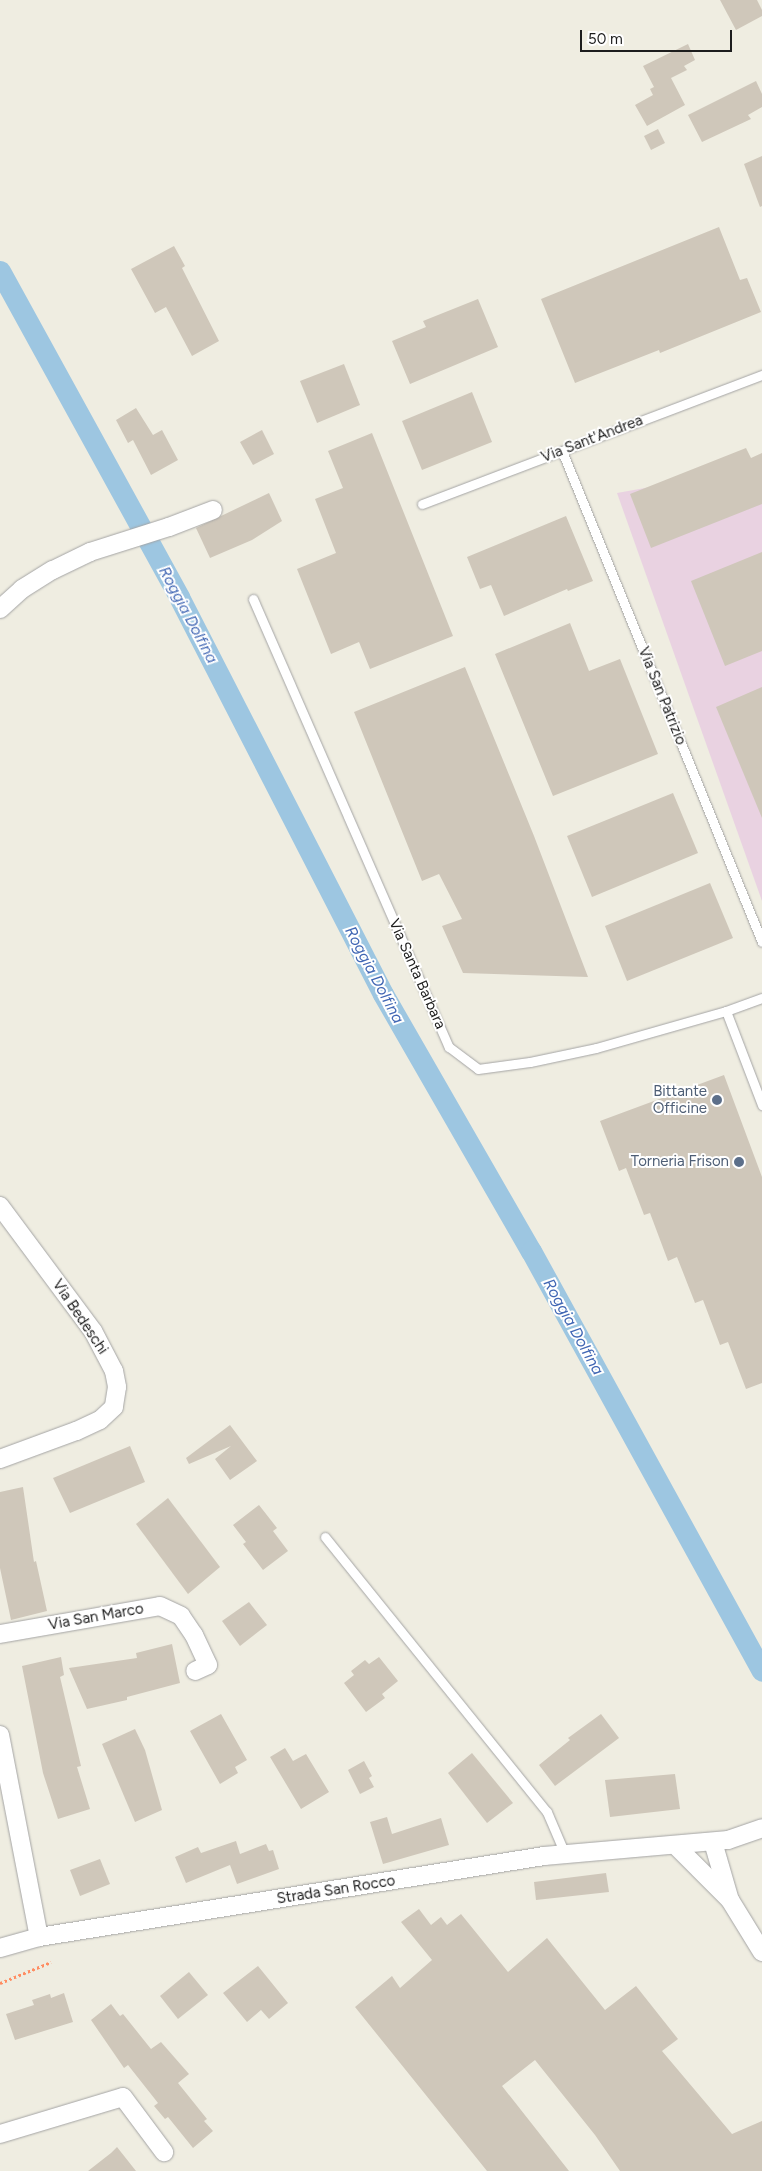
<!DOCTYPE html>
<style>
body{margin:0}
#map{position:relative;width:762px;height:2171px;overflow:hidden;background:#efede1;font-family:Figtree,sans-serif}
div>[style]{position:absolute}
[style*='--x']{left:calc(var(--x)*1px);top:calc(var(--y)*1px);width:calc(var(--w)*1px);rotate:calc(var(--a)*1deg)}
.industrial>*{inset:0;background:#e9d2e1}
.canal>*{height:21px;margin:-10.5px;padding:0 10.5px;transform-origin:10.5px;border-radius:10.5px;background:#9dc6e1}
.building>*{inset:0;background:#cfc7ba}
.path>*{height:3px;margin-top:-1.5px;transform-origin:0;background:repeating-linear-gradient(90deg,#ff8d62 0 2.5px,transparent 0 5px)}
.roads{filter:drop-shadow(0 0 1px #a4a4a4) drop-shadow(0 0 1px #a4a4a4)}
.service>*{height:9px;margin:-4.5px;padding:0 4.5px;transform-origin:4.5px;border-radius:4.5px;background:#fff}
.minor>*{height:18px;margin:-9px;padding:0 9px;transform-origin:9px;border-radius:9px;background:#fff}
.dots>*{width:14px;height:14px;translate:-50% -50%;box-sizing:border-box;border:2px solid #fff;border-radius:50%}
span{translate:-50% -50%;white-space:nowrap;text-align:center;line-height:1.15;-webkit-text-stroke:4px #fff;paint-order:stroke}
.street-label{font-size:15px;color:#1d1d1d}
.service-label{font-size:15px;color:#4e5e75}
.right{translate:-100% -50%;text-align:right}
.water-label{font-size:16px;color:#4167b4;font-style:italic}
.scale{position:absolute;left:580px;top:30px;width:152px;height:22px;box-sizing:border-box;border:2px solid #1d1d1d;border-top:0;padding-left:6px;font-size:15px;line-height:18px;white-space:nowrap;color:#1d1d1d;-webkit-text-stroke:4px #fff;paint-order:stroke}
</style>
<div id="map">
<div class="industrial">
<i style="clip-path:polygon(762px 467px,762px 901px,617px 493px)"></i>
</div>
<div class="canal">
<i style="--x:0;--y:271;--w:372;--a:61.2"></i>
<i style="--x:179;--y:597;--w:446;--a:62.8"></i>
<i style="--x:383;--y:994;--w:297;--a:60.1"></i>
<i style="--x:531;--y:1251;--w:479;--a:61.2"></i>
</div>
<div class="building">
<i style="clip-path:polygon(720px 0,757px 0,762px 10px,762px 16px,736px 30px)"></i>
<i style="clip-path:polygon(688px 44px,695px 60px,684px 66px,687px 70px,671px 78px,685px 105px,647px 126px,635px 105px,653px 95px,650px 89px,654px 87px,643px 66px)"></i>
<i style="clip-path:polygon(756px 81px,762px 94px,762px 107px,748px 115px,751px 119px,702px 142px,688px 115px)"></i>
<i style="clip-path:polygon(658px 129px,665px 143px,651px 150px,644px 136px)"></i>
<i style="clip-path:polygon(762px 156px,762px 206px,760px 207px,744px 164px)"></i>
<i style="clip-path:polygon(719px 227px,740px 280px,747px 278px,761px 312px,660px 353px,659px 350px,575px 383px,541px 299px)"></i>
<i style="clip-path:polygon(174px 246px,185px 266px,182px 268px,219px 341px,192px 356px,166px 307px,155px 313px,131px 269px)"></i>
<i style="clip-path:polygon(478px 299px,498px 347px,410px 384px,392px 341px,426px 327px,423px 321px)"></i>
<i style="clip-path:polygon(344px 364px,360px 405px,317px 423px,300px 381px)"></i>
<i style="clip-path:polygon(472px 392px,492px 442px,422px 470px,402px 421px)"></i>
<i style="clip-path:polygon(136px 408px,153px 435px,162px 430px,178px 460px,151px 475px,133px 440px,128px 443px,116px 420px)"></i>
<i style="clip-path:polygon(262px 430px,274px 454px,253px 465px,240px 442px)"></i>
<i style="clip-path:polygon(372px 433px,453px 636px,370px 669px,359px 642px,331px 654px,297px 569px,336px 553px,315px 499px,343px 488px,328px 451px)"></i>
<i style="clip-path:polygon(746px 448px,751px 458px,762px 453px,762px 504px,651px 548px,630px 494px)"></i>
<i style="clip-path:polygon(269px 493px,282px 521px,252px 540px,210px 558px,196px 528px)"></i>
<i style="clip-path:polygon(566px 516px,593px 581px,568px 591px,567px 589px,504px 616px,491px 585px,480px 589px,467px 557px)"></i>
<i style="clip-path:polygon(762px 552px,762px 651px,725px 666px,691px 581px)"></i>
<i style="clip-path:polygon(570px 623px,589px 671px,620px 659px,658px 754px,553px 796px,495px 654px)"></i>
<i style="clip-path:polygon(465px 667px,534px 836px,588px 977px,463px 973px,442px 926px,462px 919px,439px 874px,422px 881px,354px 712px)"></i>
<i style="clip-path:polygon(762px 687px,762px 818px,716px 707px)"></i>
<i style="clip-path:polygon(673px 793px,698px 853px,592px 897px,567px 836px)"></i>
<i style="clip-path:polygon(710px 883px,733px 938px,627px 981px,605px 926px)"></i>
<i style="clip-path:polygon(724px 1075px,762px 1177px,762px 1383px,746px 1389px,728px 1342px,720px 1345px,703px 1300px,695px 1303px,677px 1257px,668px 1261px,650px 1213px,644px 1215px,626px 1168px,619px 1171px,600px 1121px)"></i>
<i style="clip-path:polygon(230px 1425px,257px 1461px,230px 1480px,215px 1459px,231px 1446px,189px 1464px,186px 1458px)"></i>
<i style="clip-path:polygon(130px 1446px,145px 1482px,70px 1513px,53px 1478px)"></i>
<i style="clip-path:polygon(23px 1487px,34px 1562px,36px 1561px,47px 1611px,11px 1620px,0 1568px,0 1492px)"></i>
<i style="clip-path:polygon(168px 1498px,220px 1567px,188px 1594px,136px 1524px)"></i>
<i style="clip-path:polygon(259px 1505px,277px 1528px,273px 1531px,288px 1551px,263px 1570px,243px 1544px,246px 1542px,233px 1525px)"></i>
<i style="clip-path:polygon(249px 1602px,267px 1625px,240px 1646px,222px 1621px)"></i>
<i style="clip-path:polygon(172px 1644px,180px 1683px,127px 1697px,127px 1700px,87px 1709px,69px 1668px,137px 1658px,136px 1653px)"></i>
<i style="clip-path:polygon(61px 1657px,64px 1675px,60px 1677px,81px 1766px,77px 1767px,90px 1809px,58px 1819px,43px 1773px,22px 1666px)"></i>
<i style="clip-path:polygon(379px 1657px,398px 1681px,382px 1694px,385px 1698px,366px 1712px,344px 1683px,354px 1675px,351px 1671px,365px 1660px,369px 1664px)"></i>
<i style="clip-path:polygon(221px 1714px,247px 1760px,235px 1767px,238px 1773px,220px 1784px,190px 1731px)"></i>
<i style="clip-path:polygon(601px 1714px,619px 1738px,555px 1786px,539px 1765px,570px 1740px,568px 1738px)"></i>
<i style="clip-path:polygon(135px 1729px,145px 1750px,162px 1810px,135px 1822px,102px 1744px)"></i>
<i style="clip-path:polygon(285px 1748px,293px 1761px,306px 1754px,329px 1792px,301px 1809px,270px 1757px)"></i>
<i style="clip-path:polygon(472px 1753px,513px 1803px,487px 1823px,448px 1773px)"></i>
<i style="clip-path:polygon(364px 1761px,372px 1776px,369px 1778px,374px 1787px,360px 1794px,348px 1770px)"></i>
<i style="clip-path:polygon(675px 1774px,680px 1809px,610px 1817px,605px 1780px)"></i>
<i style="clip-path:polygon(387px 1817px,392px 1834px,441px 1818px,449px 1845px,383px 1864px,370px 1822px)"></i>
<i style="clip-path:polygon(236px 1841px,240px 1854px,266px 1844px,269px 1851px,273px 1850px,279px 1869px,237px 1884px,230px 1865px,186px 1883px,175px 1857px,198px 1847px,201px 1853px)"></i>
<i style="clip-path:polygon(100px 1859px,110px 1884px,80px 1896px,70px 1870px)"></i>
<i style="clip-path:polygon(606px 1873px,609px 1892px,536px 1900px,534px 1882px)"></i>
<i style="clip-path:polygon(419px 1909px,431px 1925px,441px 1917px,447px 1925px,461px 1914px,508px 1972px,547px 1938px,605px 2010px,636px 1986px,678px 2039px,662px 2051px,732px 2134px,762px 2121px,762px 2171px,620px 2171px,595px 2135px,535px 2060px,502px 2086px,569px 2171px,487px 2171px,355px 2007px,392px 1976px,400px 1988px,432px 1960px,401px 1922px)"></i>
<i style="clip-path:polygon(258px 1966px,288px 2003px,269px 2019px,261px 2010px,247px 2022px,223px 1993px)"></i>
<i style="clip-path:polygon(189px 1972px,208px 1995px,178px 2019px,160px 1996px)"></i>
<i style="clip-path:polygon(64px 1993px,73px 2022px,15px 2040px,6px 2014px,34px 2005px,32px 2000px,50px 1994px,51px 1998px)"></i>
<i style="clip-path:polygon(111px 2004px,120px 2016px,123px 2014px,151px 2049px,161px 2042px,189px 2074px,178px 2083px,207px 2119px,204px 2121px,213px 2131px,193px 2148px,168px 2117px,165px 2119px,154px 2106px,158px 2103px,128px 2065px,124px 2068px,91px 2020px)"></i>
<i style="clip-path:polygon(117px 2147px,136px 2171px,88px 2171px,111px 2153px)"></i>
</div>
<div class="path">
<i style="--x:0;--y:1983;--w:55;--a:-22.4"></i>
</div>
<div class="roads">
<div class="service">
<i style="--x:562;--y:451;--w:530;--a:67.84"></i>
<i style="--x:422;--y:504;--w:364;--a:-20.8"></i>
<i style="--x:253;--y:599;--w:489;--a:66.4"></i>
<i style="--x:449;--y:1047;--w:36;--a:37"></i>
<i style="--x:478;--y:1069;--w:52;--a:-7.7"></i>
<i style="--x:530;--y:1062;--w:67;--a:-12"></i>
<i style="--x:596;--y:1048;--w:135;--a:-15.9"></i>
<i style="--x:726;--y:1011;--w:38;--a:-20"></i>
<i style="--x:726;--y:1011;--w:101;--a:69"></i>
<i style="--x:325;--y:1537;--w:353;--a:51.1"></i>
<i style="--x:547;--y:1812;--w:46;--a:66.8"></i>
</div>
<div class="minor">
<i style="--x:0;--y:609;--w:30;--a:-42"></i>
<i style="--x:22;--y:589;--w:36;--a:-32"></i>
<i style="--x:53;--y:570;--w:41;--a:-25.9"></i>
<i style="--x:90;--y:552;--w:83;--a:-17.6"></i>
<i style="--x:169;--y:527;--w:47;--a:-21.1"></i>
<i style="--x:0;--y:1206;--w:156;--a:53.4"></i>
<i style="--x:93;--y:1331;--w:45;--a:62.3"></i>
<i style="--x:114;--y:1371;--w:16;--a:79"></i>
<i style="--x:117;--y:1387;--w:20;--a:99"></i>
<i style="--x:114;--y:1407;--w:19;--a:137"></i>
<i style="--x:100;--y:1420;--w:26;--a:155"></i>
<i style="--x:76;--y:1431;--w:81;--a:159.8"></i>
<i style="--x:0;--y:1634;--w:162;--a:-9.9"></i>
<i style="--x:160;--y:1606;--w:23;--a:25"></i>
<i style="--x:181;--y:1616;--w:23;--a:56"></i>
<i style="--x:194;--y:1635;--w:33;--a:65"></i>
<i style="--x:208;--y:1665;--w:14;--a:155"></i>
<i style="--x:0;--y:1735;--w:206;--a:79.1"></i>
<i style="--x:713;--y:1842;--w:57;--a:73.8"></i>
<i style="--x:675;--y:1845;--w:78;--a:45"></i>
<i style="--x:730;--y:1900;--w:61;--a:58.4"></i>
<i style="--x:0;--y:1948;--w:41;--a:-15.8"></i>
<i style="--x:39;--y:1937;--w:511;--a:-9.11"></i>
<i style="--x:544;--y:1856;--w:185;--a:-5"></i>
<i style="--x:728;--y:1840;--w:36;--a:-19"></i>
<i style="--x:0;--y:2134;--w:128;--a:-16.7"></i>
<i style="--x:123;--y:2097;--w:69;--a:53.3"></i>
</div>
</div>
<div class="dots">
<i style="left:717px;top:1100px;background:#5c6f8a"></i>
<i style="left:739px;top:1162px;background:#5c6f8a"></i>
</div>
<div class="street-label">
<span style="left:592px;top:439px;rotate:-21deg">Via Sant'Andrea</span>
<span style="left:662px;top:696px;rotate:68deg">Via San Patrizio</span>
<span style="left:417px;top:974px;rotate:66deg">Via Santa Barbara</span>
<span style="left:80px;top:1317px;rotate:56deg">Via Bedeschi</span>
<span style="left:96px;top:1617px;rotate:-10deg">Via San Marco</span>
<span style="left:336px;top:1890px;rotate:-9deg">Strada San Rocco</span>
</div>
<div class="service-label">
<span class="right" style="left:707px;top:1100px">Bittante<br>Officine</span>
<span class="right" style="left:729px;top:1162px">Torneria Frison</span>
</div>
<div class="water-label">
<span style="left:188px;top:615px;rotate:62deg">Roggia Dolfina</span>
<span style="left:374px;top:975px;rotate:62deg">Roggia Dolfina</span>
<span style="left:573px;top:1327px;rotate:61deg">Roggia Dolfina</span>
</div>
<div class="scale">50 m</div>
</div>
